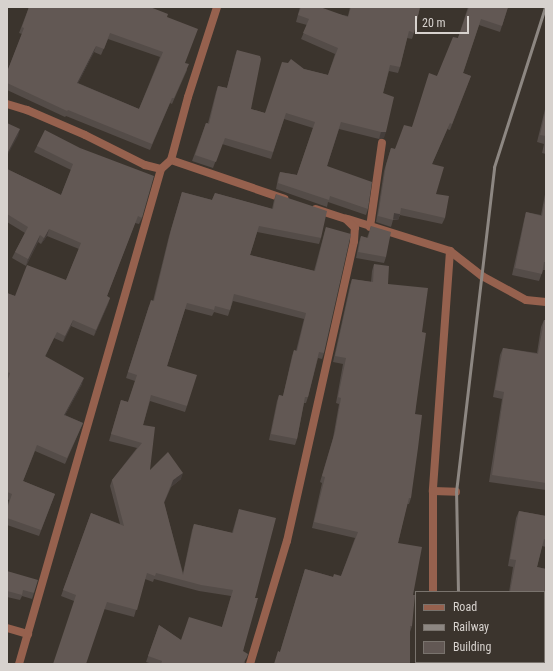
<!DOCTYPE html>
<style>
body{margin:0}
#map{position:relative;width:553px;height:671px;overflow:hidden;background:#3b342d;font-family:"Roboto Condensed",sans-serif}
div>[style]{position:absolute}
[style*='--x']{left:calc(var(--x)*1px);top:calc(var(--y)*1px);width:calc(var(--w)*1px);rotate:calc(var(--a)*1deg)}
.minor>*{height:8px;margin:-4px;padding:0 4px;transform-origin:4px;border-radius:4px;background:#96614e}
.tertiary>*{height:8px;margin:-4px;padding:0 4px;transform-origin:4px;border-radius:4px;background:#96614e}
.rail>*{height:3px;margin:-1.5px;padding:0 1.5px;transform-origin:1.5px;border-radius:1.5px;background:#8d8782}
.wall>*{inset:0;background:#544c48}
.shaded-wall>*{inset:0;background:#453e3b}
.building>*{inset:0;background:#625854}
span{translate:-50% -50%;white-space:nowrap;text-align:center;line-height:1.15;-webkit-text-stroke:3px #3b342d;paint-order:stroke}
.frame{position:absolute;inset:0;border:8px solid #d7d2ce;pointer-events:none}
.legend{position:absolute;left:415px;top:591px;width:130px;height:72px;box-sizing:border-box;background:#3b342d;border:1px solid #79736d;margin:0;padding:5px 7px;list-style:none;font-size:12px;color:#d7d2ce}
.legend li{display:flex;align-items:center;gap:8px;height:20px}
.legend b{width:20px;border:1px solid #79736d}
.scale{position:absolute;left:415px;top:16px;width:54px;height:18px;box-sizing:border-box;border:2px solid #d7d2ce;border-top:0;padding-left:5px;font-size:12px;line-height:14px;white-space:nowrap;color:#d7d2ce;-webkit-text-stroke:3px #3b342d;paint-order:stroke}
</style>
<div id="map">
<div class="minor">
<i style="--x:171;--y:160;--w:120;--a:18.9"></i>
<i style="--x:348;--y:219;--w:107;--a:17.4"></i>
<i style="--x:450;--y:251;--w:241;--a:94.1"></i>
<i style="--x:433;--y:491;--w:101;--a:90"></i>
<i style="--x:370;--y:227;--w:85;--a:-81.9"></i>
<i style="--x:450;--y:251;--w:41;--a:38"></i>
<i style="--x:482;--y:276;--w:50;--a:28.6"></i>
<i style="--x:526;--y:300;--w:20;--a:6"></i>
<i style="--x:433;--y:491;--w:23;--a:2"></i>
<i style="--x:7;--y:628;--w:22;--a:16"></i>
<i style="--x:19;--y:664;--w:515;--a:-73.99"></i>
<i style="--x:250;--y:664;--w:128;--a:-73.3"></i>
<i style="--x:287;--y:541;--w:307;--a:-77.4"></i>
<i style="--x:354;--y:241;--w:13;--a:-86"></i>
<i style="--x:355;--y:228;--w:13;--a:-135"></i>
<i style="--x:346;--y:219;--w:32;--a:-162"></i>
<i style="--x:432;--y:664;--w:2;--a:-90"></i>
</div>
<div class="tertiary">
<i style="--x:7;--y:104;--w:21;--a:17"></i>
<i style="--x:27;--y:110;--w:63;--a:23.3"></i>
<i style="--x:85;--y:135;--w:67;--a:26.6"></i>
<i style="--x:145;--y:165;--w:16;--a:14"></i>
<i style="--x:161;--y:169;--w:13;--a:-42"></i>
<i style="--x:171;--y:160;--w:65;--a:-74.9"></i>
<i style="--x:188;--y:97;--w:95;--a:-72.1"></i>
</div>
<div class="rail">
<i style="--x:458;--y:592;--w:100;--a:-91.1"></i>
<i style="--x:456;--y:492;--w:327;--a:-83.3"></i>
<i style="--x:494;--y:167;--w:168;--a:-72.3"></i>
<i style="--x:459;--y:662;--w:2;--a:90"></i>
</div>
<div class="wall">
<i style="clip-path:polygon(evenodd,29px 7px,167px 17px,185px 63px,187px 70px,172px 104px,170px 103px,150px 150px,66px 116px,65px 117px,7px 90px,7px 72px,22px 34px,19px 33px,29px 7px,108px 39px,160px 57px,139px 109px,78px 83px,94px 52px,101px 55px,108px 39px)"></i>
<i style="clip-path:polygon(300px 7px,348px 16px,350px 7px,420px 7px,414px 33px,412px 39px,407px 38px,400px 67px,398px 73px,389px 71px,383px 93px,384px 138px,379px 139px,339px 129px,327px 166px,368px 209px,366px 215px,328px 202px,327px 207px,276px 189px,278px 178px,280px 172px,297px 175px,313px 128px,284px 119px,271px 159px,222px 144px,213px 168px,192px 161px,206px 123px,208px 123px,216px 92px,218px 86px,227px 88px,235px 56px,237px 50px,251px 109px,265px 113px,304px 69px,328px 75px,335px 54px,301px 39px,307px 25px,296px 22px)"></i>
<i style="clip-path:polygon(468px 7px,508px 7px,500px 32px,479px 25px,463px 73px,471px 76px,450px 130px,447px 129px,432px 164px,436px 194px,445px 218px,442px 224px,400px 215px,398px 220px,393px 220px,391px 227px,376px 222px,384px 171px,391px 148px,395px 149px,412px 127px,437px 76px,458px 38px)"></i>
<i style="clip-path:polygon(546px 105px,546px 154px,542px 153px,544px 144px,537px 142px)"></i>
<i style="clip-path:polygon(45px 130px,142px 218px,139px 224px,135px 223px,107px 296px,110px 298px,108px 304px,94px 336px,71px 326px,63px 342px,54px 338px,45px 357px,82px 384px,65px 415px,83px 423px,65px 464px,35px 451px,23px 481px,55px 494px,39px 536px,7px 525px,7px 508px,9px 500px,7px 499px,7px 293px,15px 296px,66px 280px,79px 249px,47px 236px,41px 244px,38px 242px,26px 266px,12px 258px,15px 252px,25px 233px,7px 222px,7px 169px,61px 195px,71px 170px,34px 152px)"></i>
<i style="clip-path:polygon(546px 189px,546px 270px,543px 270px,539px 281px,512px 275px,524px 220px,526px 212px,541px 215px)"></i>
<i style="clip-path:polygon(182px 192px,212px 200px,215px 193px,272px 209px,274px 200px,276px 194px,321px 238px,319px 244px,257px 232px,250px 255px,314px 271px,324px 234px,326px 227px,324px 353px,322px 359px,318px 358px,308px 397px,306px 403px,304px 403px,297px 439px,295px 445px,269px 440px,277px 401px,279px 395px,283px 396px,292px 356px,294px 350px,296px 351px,304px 319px,233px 301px,228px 316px,214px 312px,212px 316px,185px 309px,167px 366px,187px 406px,185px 412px,150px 401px,143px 425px,150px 470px,181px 479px,171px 487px,164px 503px,183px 573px,192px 530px,194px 524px,232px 533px,239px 509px,255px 598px,243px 651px,245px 663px,244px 664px,152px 664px,146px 662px,159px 625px,181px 640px,222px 627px,231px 596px,199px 591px,154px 579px,153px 582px,145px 579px,134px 617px,74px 601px,61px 596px,91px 513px,120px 524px,110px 486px,112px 480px,137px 448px,109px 441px,121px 400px,128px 402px,135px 381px,126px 378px,149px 306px,153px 301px,169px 236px)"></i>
<i style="clip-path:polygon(371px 226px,386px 257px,384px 263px,356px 258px,359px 242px,361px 236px,367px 238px)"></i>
<i style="clip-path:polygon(374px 264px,422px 332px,415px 414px,411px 498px,409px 504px,407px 504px,398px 543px,413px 595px,412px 626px,410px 632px,280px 652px,305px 569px,333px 577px,341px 576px,355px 538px,312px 528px,322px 483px,320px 482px,333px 438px,339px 404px,336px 403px,343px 364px,333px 362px,350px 285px,352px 279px,371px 282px,372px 271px)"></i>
<i style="clip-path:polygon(544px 320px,546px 320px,546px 490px,489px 482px,502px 399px,493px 397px,500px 355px,503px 348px,537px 353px,541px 327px)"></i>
<i style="clip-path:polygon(519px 511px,546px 516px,546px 547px,542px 546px,537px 567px,546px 569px,546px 664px,505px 664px,506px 662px,544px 662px,544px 592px,509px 592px,513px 567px,508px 566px,516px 518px)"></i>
<i style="clip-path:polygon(7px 571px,34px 593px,32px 599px,22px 596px,20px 600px,7px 597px)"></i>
</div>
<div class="shaded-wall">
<i style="clip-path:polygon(96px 46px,94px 52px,75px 89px,77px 83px)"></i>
<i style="clip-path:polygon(450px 123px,447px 129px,429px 170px,432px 164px)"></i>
<i style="clip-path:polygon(20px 129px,18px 136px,7px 156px,7px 154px)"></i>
<i style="clip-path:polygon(381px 132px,386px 132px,384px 138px,379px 139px)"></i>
<i style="clip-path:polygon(394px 213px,400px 214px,398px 220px,392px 219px)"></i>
<i style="clip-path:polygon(49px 229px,47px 236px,41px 244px,44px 238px)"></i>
<i style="clip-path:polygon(40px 235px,38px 242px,26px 266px,28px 259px)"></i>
<i style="clip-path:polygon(110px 298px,108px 304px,94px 336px,96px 330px)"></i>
<i style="clip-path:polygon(73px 320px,71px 326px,63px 342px,65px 336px)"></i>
<i style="clip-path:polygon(84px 378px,82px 384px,62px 421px,64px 415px)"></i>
<i style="clip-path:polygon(183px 473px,181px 479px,171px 487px,173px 480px)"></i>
</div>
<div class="building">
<i style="clip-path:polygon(evenodd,29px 7px,150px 7px,168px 14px,167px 17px,198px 29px,185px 63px,189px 64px,174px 98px,172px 98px,152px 144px,68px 110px,67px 111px,7px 83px,7px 72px,24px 28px,22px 27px,29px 7px,110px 33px,163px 52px,139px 109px,77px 83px,96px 46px,104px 49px,110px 33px)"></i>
<i style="clip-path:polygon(301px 7px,320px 7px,348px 17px,351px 7px,420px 7px,414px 33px,409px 31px,400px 67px,390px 65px,383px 93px,394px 97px,386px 132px,381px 132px,341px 122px,327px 166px,372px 182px,368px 209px,330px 196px,329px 200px,278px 183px,280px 172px,297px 175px,315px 122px,286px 113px,273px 152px,225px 138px,216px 162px,195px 155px,206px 123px,209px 124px,218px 86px,227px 88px,237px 50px,260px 56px,261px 59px,251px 109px,265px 113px,282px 62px,288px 63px,291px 59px,304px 69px,328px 75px,338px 48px,303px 33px,309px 19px,298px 15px)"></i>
<i style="clip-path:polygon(469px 7px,508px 7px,502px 26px,481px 19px,463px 73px,471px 76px,452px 124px,450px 123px,432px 164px,444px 167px,436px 194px,449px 196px,445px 218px,401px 208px,400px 214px,394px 213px,393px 220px,378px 216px,386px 165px,391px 148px,395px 149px,404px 125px,412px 127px,429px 73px,437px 76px,453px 37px,458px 38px)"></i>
<i style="clip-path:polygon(546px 109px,546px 136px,540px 135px)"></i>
<i style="clip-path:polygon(7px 123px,20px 129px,7px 154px)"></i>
<i style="clip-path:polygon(45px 130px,80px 148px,154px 176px,142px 218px,138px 216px,107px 296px,110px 298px,96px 330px,73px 320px,65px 336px,57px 332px,45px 356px,84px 378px,64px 415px,83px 423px,67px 458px,37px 445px,23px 481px,55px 494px,41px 530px,7px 518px,7px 509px,12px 494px,7px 492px,7px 382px,10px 373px,7px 372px,7px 293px,15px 296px,27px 265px,66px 280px,81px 243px,49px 229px,44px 238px,40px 235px,28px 259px,15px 252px,28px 227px,7px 214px,7px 169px,61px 195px,73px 164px,37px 146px)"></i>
<i style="clip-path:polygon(546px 139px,546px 146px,545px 146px)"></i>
<i style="clip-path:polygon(182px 192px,212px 200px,215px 193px,273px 209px,276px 194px,327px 211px,321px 238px,259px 226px,250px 255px,315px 271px,326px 227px,351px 234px,324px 353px,319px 352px,308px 397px,305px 397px,297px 439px,271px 434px,279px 395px,283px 396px,294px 350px,297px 351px,306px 313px,234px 294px,230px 310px,215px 306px,214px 310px,187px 303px,167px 366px,197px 375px,187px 406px,151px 395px,143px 425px,155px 427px,150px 470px,168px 452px,183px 473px,173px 480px,164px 502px,183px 575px,194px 524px,233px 533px,239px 509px,276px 518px,255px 598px,258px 598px,243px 651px,248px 654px,247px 657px,243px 664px,161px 664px,162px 661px,148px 656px,159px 625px,181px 640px,189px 617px,222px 627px,233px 590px,201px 585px,156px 573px,155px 576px,147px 573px,137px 610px,107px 602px,86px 664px,53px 664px,76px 595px,63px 590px,91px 513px,124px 526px,112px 480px,142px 443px,111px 434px,121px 400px,128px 402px,137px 375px,128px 372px,151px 300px,154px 301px,171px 230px)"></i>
<i style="clip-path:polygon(546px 195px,546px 262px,544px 262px,542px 274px,515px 268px,526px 212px,542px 216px)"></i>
<i style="clip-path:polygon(371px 226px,391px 232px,386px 257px,358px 252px,361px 236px,368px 238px)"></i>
<i style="clip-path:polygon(374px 264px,389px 266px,388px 284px,428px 288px,422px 332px,426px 333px,415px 414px,422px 415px,418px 448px,411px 498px,409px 498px,398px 543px,422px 547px,413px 595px,415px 595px,412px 626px,410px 626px,410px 664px,274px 664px,278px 651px,280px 652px,305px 569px,333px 577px,334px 574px,341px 576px,358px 532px,314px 522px,325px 477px,322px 476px,335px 432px,341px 398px,338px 397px,346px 358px,335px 356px,352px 279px,373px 282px)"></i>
<i style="clip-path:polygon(544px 320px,546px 320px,546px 483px,492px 475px,504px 392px,495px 390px,503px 348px,538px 354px)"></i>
<i style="clip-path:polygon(519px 511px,546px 516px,546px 540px,544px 539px,537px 567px,546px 569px,546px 664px,507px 664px,507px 662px,544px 662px,544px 592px,510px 592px,516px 560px,510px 559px)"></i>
<i style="clip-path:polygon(7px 571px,38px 580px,34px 593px,23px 590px,22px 595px,7px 591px)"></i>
</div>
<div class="frame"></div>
<ul class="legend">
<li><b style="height:5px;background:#96614e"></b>Road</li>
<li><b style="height:5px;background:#8d8782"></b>Railway</li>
<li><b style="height:11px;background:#625854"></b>Building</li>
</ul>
<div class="scale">20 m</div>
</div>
